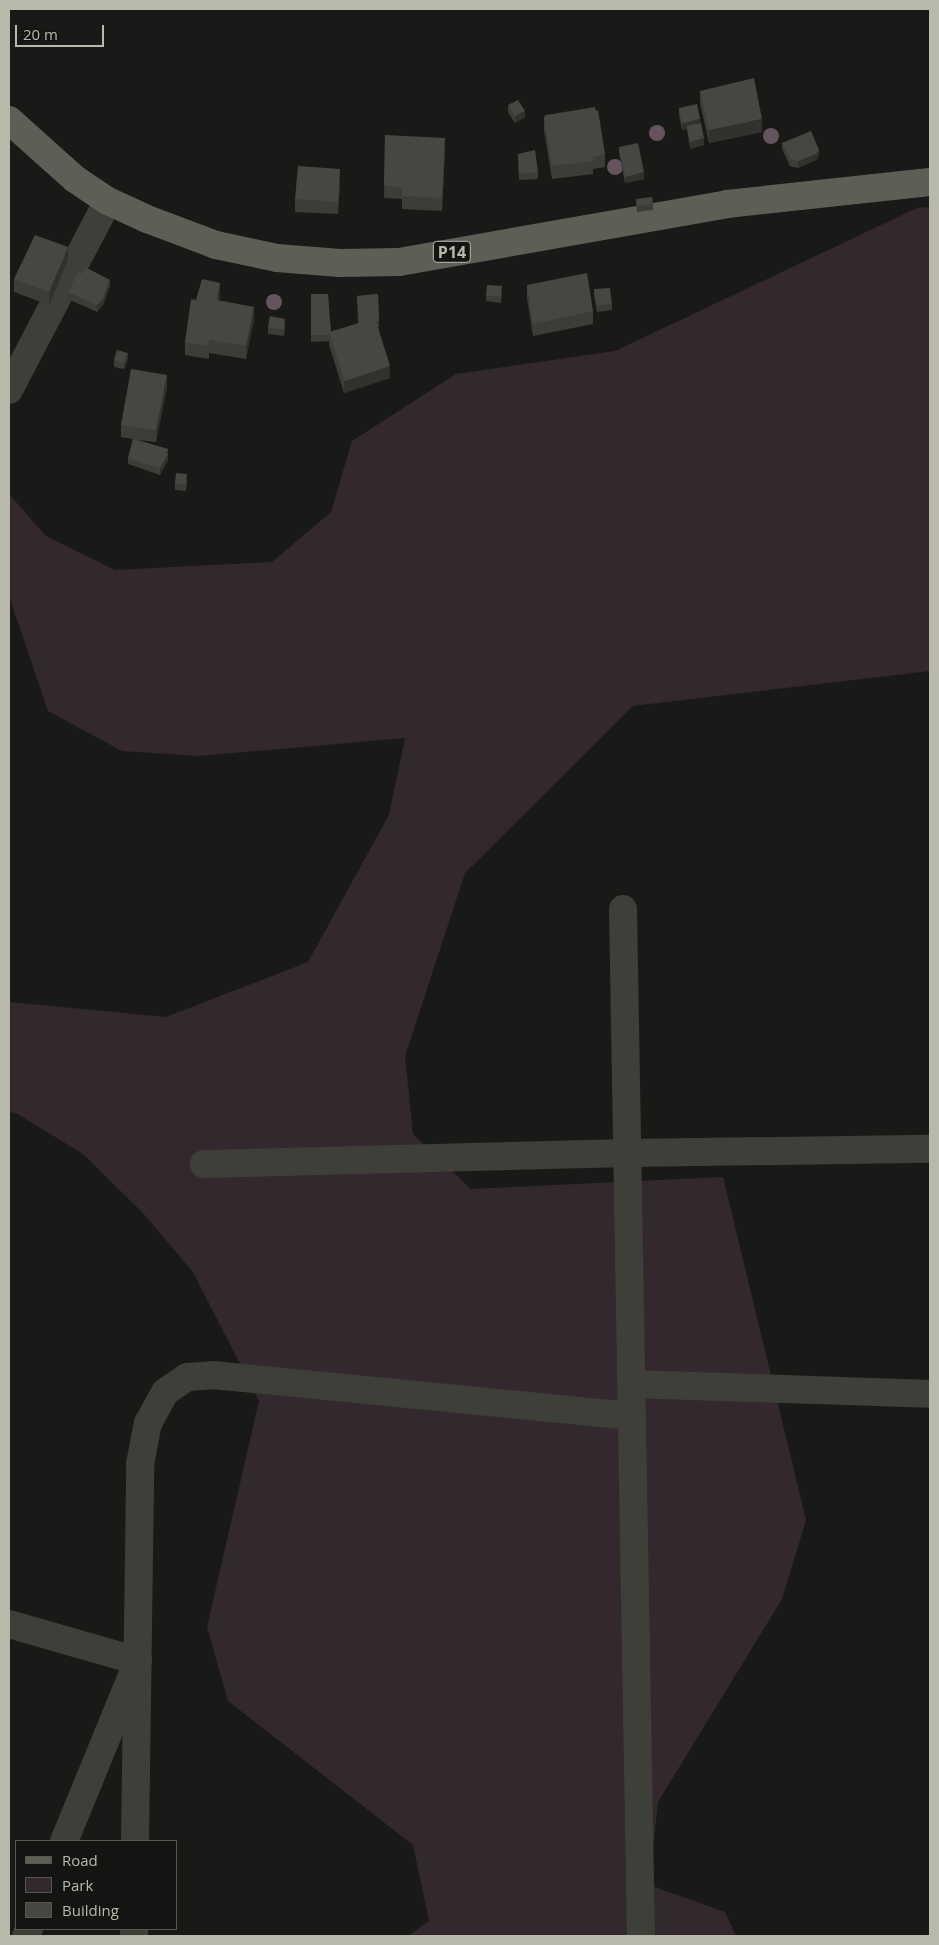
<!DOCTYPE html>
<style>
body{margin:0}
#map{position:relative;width:939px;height:1945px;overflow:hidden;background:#191a18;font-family:"Open Sans",sans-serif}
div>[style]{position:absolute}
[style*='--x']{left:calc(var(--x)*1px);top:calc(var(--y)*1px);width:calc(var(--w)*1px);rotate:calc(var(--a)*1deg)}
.green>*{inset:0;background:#32282d}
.minor>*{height:28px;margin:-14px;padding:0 14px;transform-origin:14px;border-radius:14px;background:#3e3f39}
.major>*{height:28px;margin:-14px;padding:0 14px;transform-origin:14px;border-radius:14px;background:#5d5e55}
.trees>*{width:16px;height:16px;margin:-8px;border-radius:50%;background:#65535d}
.wall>*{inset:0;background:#3c3d39}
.shaded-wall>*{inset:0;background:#31322e}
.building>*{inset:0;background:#464742}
span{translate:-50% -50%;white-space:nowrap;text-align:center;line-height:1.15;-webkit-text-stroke:4px #141513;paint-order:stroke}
.shield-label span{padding:1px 4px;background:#141513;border:1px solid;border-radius:4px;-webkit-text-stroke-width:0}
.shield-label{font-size:16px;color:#b9b9ab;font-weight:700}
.frame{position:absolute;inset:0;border:10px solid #b9b9ab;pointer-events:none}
.legend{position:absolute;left:15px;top:1840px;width:162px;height:90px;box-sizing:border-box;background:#141513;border:1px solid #565750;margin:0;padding:6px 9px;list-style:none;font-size:15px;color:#b9b9ab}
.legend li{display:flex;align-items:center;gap:10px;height:25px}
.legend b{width:25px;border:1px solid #565750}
.scale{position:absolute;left:15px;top:25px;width:89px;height:22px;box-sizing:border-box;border:2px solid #b9b9ab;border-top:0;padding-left:6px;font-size:15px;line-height:18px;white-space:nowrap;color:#b9b9ab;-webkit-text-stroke:4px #141513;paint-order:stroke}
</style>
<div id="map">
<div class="green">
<i style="clip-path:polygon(930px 207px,930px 671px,633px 706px,465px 873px,405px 1056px,413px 1134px,471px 1189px,723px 1177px,806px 1520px,782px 1599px,658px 1802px,649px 1885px,725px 1912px,736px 1936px,408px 1936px,429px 1921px,413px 1845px,228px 1701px,207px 1627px,259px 1401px,193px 1272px,143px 1213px,83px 1154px,16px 1113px,9px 1112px,9px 1002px,166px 1017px,308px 962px,389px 815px,405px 738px,199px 756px,122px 751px,48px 711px,9px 596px,9px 494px,46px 536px,115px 570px,272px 562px,331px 512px,352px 441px,456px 374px,615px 351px,917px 208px)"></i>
</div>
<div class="minor">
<i style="--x:9;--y:390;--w:213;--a:-62.4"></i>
<i style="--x:623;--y:909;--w:1027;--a:89"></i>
<i style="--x:204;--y:1164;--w:424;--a:-1.5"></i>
<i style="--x:628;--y:1153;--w:302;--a:-0.8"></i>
<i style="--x:632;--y:1384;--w:298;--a:1.9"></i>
<i style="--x:9;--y:1624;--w:134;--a:16"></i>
<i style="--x:138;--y:1661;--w:195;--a:112.3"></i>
<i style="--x:135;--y:1841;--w:377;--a:-89.2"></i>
<i style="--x:140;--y:1464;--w:42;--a:-79"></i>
<i style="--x:148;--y:1423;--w:35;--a:-61"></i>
<i style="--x:165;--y:1392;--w:27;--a:-34"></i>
<i style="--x:187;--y:1377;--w:26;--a:-4"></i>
<i style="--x:213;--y:1375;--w:421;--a:5.6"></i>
<i style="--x:26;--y:1936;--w:8;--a:-67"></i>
<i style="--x:134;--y:1936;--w:7;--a:-90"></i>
</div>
<div class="major">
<i style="--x:9;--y:120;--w:89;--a:41.8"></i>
<i style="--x:75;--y:179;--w:40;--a:34"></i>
<i style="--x:108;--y:201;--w:43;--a:24.8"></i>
<i style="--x:147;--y:219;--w:74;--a:20.6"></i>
<i style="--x:216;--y:245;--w:62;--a:12"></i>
<i style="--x:277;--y:258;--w:63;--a:4.5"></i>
<i style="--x:340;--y:263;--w:59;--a:-1"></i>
<i style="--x:399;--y:262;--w:333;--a:-10"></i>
<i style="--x:727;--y:204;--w:204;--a:-6.2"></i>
</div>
<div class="trees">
<i style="left:657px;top:133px"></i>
<i style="left:771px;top:136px"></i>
<i style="left:615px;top:167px"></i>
<i style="left:274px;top:302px"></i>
</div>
<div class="wall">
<i style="clip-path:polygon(700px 91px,762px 132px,709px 143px,700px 103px)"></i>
<i style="clip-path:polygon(508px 105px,525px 117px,515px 123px,508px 112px)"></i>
<i style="clip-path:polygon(679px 108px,700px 123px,704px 145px,690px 149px,687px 129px,682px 130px,679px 115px)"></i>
<i style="clip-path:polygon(544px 117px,605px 154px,605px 167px,593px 169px,593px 174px,552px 179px,544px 130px)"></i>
<i style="clip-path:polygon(385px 135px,445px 150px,442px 211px,402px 209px,402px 199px,384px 198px)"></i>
<i style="clip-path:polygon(782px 143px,819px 156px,816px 160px,798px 168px,790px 166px,782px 149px)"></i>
<i style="clip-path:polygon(619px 147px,644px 179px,625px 183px,619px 153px)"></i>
<i style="clip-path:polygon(518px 154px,538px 172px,538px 179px,519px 180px)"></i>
<i style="clip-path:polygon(340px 182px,338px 214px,295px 212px,295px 199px)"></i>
<i style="clip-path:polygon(636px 199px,653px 204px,653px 210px,637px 212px)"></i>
<i style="clip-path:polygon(68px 260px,49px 305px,14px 292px,14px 279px)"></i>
<i style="clip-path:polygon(527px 285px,593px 311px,593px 324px,533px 336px,527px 298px)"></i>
<i style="clip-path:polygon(110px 286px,103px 305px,97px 312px,68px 299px,68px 292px)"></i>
<i style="clip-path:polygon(594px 289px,612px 304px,612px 310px,597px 312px,594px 296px)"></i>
<i style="clip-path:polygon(502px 292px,501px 303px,486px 301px,486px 295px)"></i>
<i style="clip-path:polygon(311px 294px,331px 332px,358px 324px,357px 296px,378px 294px,379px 327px,378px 327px,390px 378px,344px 393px,329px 345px,329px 341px,311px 342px)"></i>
<i style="clip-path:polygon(220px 295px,219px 301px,254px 319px,246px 359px,209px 353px,209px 359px,185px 355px,185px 342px,196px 300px)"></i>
<i style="clip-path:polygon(285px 325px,284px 336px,268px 334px,268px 327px)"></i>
<i style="clip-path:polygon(128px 359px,124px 369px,114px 367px,114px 360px)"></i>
<i style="clip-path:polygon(167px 387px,156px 442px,137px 440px,168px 449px,168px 460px,160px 475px,128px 464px,128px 458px,133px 439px,121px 437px,121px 425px)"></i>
<i style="clip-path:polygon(187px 480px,186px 491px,175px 490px,175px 484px)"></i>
</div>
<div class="shaded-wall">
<i style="clip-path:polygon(525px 111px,525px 117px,515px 123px,515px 116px)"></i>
<i style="clip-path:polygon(700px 119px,700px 126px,687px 126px,687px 129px,682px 130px,682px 123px)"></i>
<i style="clip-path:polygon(762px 119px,762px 132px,709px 143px,709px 130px)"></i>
<i style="clip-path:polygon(445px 138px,445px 150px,442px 211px,442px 198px)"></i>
<i style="clip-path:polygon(704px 138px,704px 145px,690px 149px,690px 142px)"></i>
<i style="clip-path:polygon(819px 150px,819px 156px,816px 160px,798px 168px,798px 161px)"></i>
<i style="clip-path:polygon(340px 169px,340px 182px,338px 214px,338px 202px)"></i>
<i style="clip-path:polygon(644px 172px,644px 179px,625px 183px,625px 177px)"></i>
<i style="clip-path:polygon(68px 247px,68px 260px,49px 305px,49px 292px)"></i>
<i style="clip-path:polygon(110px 280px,110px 286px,103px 305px,97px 312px,97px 305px)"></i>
<i style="clip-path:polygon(220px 283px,220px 295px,217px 313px,217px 300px)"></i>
<i style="clip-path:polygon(254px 307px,254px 319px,246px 359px,246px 346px)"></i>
<i style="clip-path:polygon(128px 353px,128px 359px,124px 369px,124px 363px)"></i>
<i style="clip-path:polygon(390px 366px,390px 378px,344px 393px,344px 381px)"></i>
<i style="clip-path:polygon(167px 375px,167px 387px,156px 442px,156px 430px)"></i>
<i style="clip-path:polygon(168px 449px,168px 460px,160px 475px,160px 468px)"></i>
</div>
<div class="building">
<i style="clip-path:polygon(754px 78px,762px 119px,709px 130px,700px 91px)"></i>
<i style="clip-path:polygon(518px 100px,525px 111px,515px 116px,508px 105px)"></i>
<i style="clip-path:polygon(697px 104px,700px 119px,682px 123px,679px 108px)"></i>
<i style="clip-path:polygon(595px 107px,596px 111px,598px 110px,605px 154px,593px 157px,593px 161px,552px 166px,544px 117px,546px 115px)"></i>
<i style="clip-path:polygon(701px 123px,704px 138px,690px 142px,687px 126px)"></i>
<i style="clip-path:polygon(811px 131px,819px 150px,816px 154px,798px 161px,790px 159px,782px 143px)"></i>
<i style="clip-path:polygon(385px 135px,445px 138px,442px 198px,402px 196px,402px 187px,384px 186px)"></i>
<i style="clip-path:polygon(638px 143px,644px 172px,625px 177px,619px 147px)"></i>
<i style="clip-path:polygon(535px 150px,538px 172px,519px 174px,518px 154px)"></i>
<i style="clip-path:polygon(298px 166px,340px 169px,338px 202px,295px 199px)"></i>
<i style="clip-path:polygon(652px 197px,653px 204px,637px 206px,636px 199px)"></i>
<i style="clip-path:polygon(35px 235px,68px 247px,49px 292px,14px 279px)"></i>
<i style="clip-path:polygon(85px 267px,110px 280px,103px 299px,97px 305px,68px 292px,78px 272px,82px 274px)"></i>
<i style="clip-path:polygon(587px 273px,593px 311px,533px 324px,527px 285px)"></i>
<i style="clip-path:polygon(202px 279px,220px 283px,217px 300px,254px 307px,246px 346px,209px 340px,209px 346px,185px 342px,191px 299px,196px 300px)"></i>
<i style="clip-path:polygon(487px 285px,502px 286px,501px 297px,486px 295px)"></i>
<i style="clip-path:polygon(610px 288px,612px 304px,597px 305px,594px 289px)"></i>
<i style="clip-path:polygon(311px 294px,328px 294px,331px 332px,329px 332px,329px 335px,311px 335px)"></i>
<i style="clip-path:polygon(378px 294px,379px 321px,376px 321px,375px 318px,364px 322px,359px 322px,357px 296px)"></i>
<i style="clip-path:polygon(270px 316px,285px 319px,284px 330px,268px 327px)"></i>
<i style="clip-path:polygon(375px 318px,390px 366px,344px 381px,329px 332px)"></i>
<i style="clip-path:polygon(117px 350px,128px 353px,124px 363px,114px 360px)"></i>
<i style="clip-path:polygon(131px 369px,167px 375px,156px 430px,121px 425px)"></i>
<i style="clip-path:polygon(133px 439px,168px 449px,166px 453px,168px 454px,160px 468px,128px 458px)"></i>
<i style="clip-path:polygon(176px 473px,187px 474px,186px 484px,175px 484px)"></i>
</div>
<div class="shield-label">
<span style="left:452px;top:252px">P14</span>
</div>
<div class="frame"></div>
<ul class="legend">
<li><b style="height:6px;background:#5d5e55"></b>Road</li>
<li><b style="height:14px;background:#32282d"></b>Park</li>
<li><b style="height:14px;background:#464742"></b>Building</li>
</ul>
<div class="scale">20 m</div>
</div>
